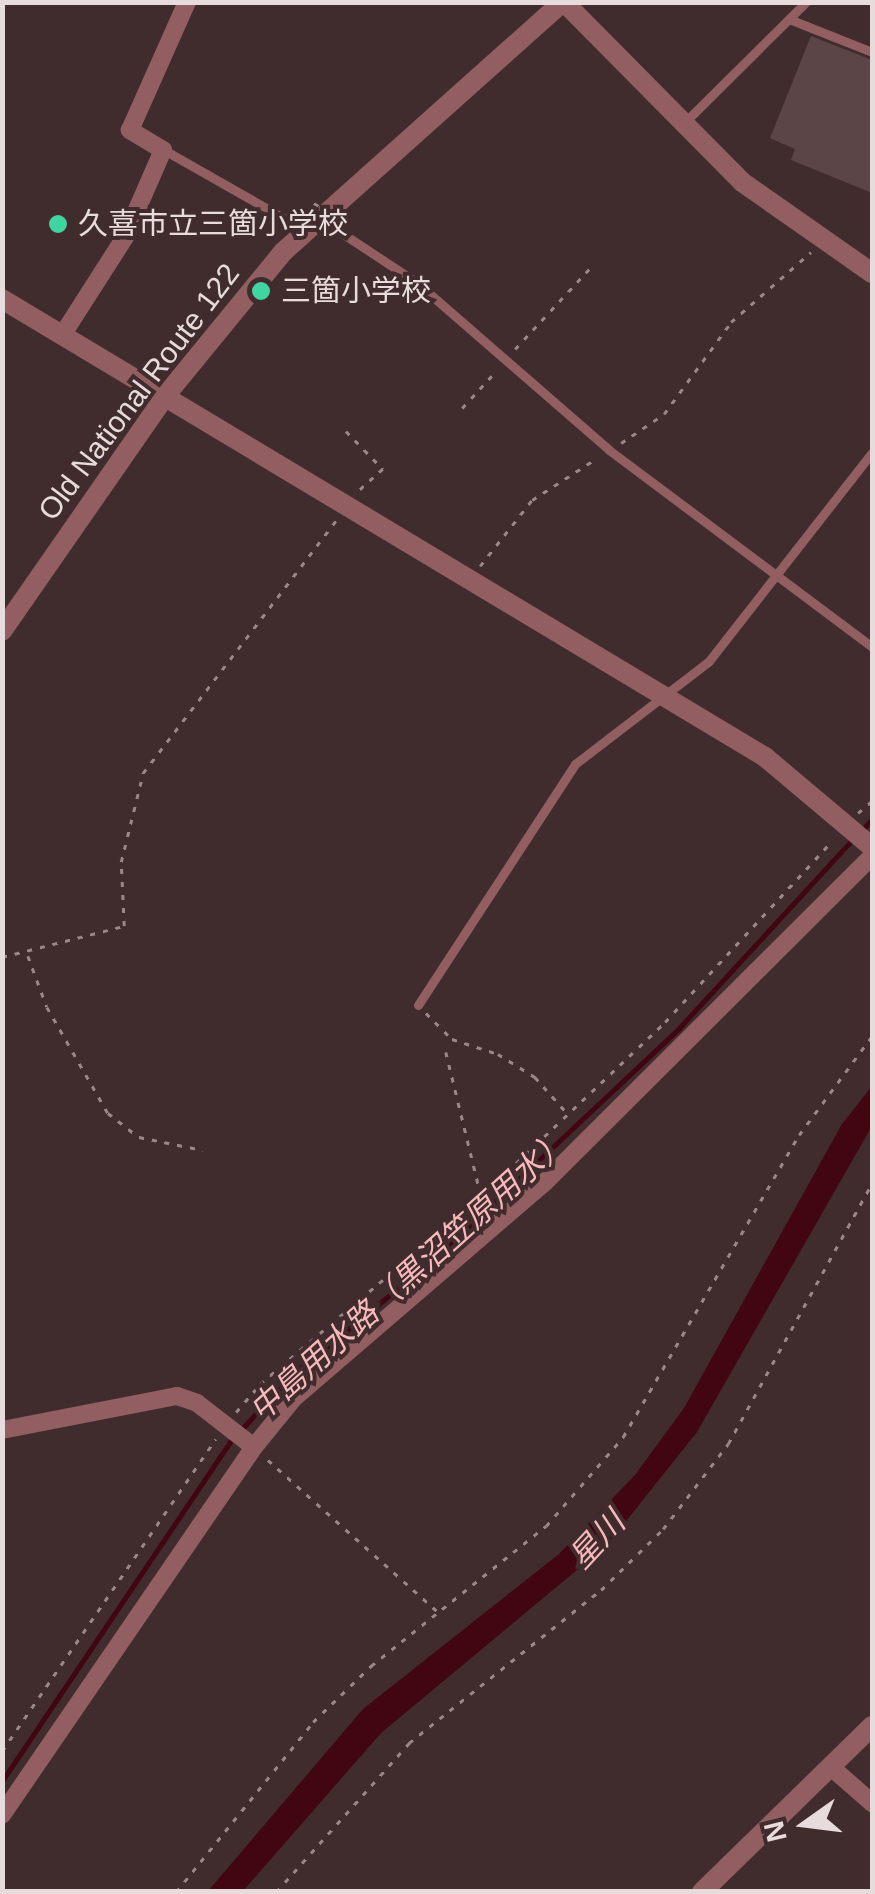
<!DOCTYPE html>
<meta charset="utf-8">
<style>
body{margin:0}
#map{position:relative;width:875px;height:1894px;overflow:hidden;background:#402c2d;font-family:Arial,"Noto Sans JP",sans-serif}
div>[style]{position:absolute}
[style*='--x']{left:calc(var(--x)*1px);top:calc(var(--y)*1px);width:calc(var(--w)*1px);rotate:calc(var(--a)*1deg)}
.water>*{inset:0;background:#420512}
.stream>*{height:5px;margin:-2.5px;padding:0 2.5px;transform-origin:2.5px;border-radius:2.5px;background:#420512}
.building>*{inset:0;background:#5b4546}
.path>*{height:2.5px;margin-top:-1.25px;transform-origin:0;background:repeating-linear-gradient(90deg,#988888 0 5px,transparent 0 13px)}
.service>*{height:9px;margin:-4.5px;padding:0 4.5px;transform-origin:4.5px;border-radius:4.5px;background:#925e61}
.minor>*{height:18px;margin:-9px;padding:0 9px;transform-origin:9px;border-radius:9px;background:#925e61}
.tertiary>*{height:20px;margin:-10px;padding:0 10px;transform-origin:10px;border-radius:10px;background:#925e61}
.path-bridge>*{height:2.5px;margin-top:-1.25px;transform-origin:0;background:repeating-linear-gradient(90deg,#988888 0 5px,transparent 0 13px)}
.dots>*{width:28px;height:28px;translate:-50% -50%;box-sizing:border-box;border:5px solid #402c2d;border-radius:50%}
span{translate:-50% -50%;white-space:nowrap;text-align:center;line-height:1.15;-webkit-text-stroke:8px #402c2d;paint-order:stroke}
.poi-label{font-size:30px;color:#e8dbdb}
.left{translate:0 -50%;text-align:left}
.street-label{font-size:30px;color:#e8dbdb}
.water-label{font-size:32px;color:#f7b9bc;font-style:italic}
.frame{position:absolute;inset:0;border:5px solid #e8dbdb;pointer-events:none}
.north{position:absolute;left:755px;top:1774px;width:100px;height:100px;-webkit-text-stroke:8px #402c2d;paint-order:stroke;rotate:256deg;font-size:28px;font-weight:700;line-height:40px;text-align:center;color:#e8dbdb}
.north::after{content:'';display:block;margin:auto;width:35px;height:45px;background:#e8dbdb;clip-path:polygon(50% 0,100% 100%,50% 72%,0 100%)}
</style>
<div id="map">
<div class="water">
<i style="clip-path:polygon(872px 1086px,872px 1126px,697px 1432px,607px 1545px,381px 1733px,243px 1891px,208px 1891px,363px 1709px,559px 1554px,635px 1475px,684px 1408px,842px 1124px)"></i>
</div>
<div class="stream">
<i style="--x:861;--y:831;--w:16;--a:-47"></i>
<i style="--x:240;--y:1431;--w:72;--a:-47.8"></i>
<i style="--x:288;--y:1378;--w:181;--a:-39.2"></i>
<i style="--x:428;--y:1264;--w:345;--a:-43.2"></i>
<i style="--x:679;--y:1028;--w:257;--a:-47.4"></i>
<i style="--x:2;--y:1781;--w:412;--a:-56.1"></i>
</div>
<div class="building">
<i style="clip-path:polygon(811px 36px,872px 60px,872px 193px,791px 160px,795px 149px,770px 138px)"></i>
</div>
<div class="path">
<i style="--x:515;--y:349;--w:109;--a:-47.2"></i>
<i style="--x:462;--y:408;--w:52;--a:-47.4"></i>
<i style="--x:346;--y:431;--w:53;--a:45.8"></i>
<i style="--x:383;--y:469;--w:31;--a:138"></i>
<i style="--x:621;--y:443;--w:52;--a:-34"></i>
<i style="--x:664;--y:414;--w:114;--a:-53.9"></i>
<i style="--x:731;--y:322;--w:106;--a:-41.2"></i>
<i style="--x:480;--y:566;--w:84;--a:-51.8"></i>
<i style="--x:532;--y:500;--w:77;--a:-32.9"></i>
<i style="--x:858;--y:813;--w:18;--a:-41"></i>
<i style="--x:28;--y:956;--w:54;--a:69.6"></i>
<i style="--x:47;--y:1007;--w:122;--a:60.1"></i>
<i style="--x:108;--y:1113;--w:39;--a:38"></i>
<i style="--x:139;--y:1137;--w:65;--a:11.5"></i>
<i style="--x:2;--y:957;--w:126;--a:-14.3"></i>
<i style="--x:124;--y:926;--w:64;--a:-92.7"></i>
<i style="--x:121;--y:862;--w:92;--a:-76.1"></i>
<i style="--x:143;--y:773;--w:320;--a:-52.6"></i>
<i style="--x:426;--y:1013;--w:37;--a:45"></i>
<i style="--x:452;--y:1039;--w:48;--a:18.1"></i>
<i style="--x:498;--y:1054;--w:44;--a:31.9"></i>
<i style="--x:535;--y:1077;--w:48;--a:48.4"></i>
<i style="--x:446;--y:1052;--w:148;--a:76.3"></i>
<i style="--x:236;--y:1412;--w:37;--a:-49"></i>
<i style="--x:260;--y:1384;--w:286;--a:-40.3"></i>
<i style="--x:478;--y:1199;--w:257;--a:-43.4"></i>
<i style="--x:665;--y:1022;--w:246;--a:-47.3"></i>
<i style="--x:268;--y:1460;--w:227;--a:41.8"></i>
<i style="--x:2;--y:1751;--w:378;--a:-55.6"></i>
<i style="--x:176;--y:1892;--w:218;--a:-51.1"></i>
<i style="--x:313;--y:1722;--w:81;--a:-44"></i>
<i style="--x:371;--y:1666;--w:224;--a:-38.7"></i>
<i style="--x:546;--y:1526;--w:118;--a:-49.1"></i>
<i style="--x:623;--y:1437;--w:350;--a:-59.8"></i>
<i style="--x:799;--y:1135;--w:123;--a:-53.6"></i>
<i style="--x:276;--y:1892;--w:200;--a:-48.2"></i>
<i style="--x:409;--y:1743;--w:246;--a:-38.6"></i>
<i style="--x:601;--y:1590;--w:87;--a:-44.5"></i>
<i style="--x:663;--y:1529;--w:107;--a:-52.6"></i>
<i style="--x:728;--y:1444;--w:298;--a:-61.1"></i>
</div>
<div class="service">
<i style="--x:789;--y:19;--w:89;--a:21.7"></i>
<i style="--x:685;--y:122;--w:170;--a:-44.8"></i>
<i style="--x:164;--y:150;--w:162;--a:29.6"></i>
<i style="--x:322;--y:220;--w:113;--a:33.4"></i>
<i style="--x:416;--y:282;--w:256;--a:41"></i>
<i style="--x:609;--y:450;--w:329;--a:36.8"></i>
<i style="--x:418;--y:1005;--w:288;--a:-56.9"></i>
<i style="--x:575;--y:764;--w:169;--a:-37.5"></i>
<i style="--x:709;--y:661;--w:265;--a:-52"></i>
</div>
<div class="minor">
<i style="--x:63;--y:334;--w:115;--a:-57.4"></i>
<i style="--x:125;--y:237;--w:95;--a:-66.4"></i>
<i style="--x:163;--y:150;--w:39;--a:-149"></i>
<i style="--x:130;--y:130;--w:140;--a:-66"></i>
<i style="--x:2;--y:1430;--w:178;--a:-11"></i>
<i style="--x:177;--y:1396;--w:21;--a:19"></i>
<i style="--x:197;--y:1403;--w:72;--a:37.7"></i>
<i style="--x:831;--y:1767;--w:55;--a:41.3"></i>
<i style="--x:2;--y:1815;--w:446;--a:-55.6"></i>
<i style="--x:254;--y:1447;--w:63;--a:-50.8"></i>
<i style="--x:294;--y:1398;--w:331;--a:-40.7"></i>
<i style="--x:545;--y:1182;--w:462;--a:-44.9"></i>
</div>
<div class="tertiary">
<i style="--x:564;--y:2;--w:253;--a:45.3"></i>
<i style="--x:742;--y:182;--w:159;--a:35"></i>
<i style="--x:2;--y:299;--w:890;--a:30.97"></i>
<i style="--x:765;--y:757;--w:140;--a:40.1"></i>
<i style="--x:2;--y:631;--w:287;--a:-55.2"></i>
<i style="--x:166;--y:395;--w:185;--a:-50.7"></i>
<i style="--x:283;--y:252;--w:375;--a:-41.8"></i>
<i style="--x:702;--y:1892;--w:238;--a:-44.3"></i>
</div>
<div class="path-bridge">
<i style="--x:314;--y:203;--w:30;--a:34"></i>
</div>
<div class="dots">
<i style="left:58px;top:224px;background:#40d4a2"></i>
<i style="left:261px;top:291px;background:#40d4a2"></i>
</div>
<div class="poi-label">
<span class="left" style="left:78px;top:224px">久喜市立三箇小学校</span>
<span class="left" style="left:281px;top:291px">三箇小学校</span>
</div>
<div class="street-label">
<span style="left:139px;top:392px;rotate:-53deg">Old National Route 122</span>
</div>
<div class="water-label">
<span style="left:409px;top:1276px;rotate:-42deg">中島用水路（黒沼笠原用水）</span>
<span style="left:597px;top:1540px;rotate:-47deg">星川</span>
</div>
<div class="frame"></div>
<div class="north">N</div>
</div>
